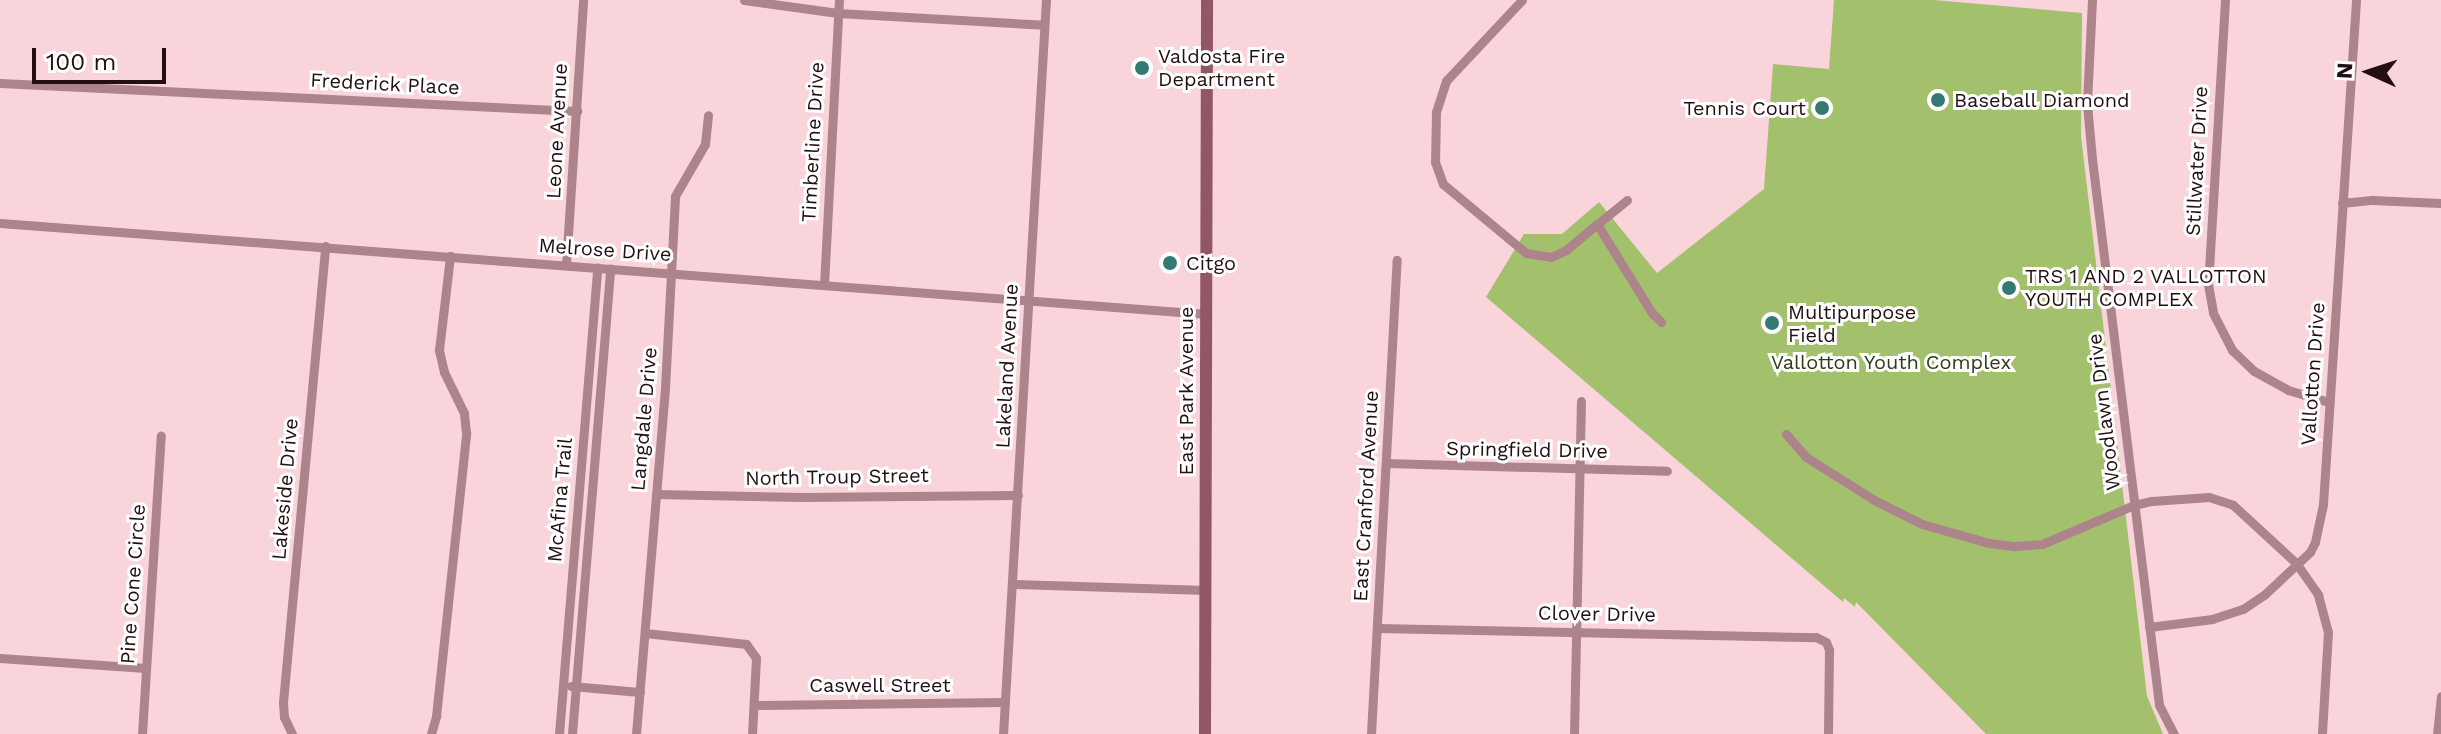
<!DOCTYPE html>
<style>
body{margin:0}
#map{position:relative;width:2441px;height:734px;overflow:hidden;background:#f9d4db;font-family:"Work Sans",sans-serif}
div>[style]{position:absolute}
[style*='--x']{left:calc(var(--x)*1px);top:calc(var(--y)*1px);width:calc(var(--w)*1px);rotate:calc(var(--a)*1deg)}
.green>*{inset:0;background:#a3c16c}
.minor>*{height:9px;margin:-4.5px;padding:0 4.5px;transform-origin:4.5px;border-radius:4.5px;background:#ad838c}
.secondary>*{height:12px;margin:-6px;padding:0 6px;transform-origin:6px;border-radius:6px;background:#925765}
.dots>*{width:22px;height:22px;translate:-50% -50%;box-sizing:border-box;border:4px solid #fff;border-radius:50%}
span{translate:-50% -50%;white-space:nowrap;text-align:center;line-height:1.15;-webkit-text-stroke:6px #fff;paint-order:stroke}
.poi-label{font-size:20px;color:#220e13}
.left{translate:0 -50%;text-align:left}
.right{translate:-100% -50%;text-align:right}
.street-label{font-size:20px;color:#220e13}
.park-label{font-size:20px;color:#303c18}
.north{position:absolute;left:2329px;top:32px;width:80px;height:80px;-webkit-text-stroke:6px #fff;paint-order:stroke;rotate:273deg;font-size:22px;font-weight:700;line-height:32px;text-align:center;color:#220e13}
.north::after{content:'';display:block;margin:auto;width:28px;height:36px;background:#220e13;clip-path:polygon(50% 0,100% 100%,50% 72%,0 100%)}
.scale{position:absolute;left:32px;top:48px;width:134px;height:36px;box-sizing:border-box;border:4px solid #220e13;border-top:0;padding-left:10px;font-size:24px;line-height:28px;white-space:nowrap;color:#220e13;-webkit-text-stroke:6px #fff;paint-order:stroke}
</style>
<div id="map">
<div class="green">
<i style="clip-path:polygon(1834px 0,1934px 0,2082px 13px,2081px 136px,2147px 696px,2163px 734px,1986px 734px,1856px 602px,1855px 607px,1844px 598px,1843px 602px,1486px 297px,1524px 234px,1562px 234px,1599px 202px,1657px 273px,1764px 189px,1773px 64px,1829px 69px)"></i>
</div>
<div class="minor">
<i style="--x:744;--y:0;--w:95;--a:7.9"></i>
<i style="--x:838;--y:13;--w:206;--a:3.3"></i>
<i style="--x:1522;--y:0;--w:111;--a:133.2"></i>
<i style="--x:1446;--y:81;--w:33;--a:108"></i>
<i style="--x:1436;--y:112;--w:50;--a:91.1"></i>
<i style="--x:1435;--y:162;--w:23;--a:70"></i>
<i style="--x:1443;--y:184;--w:108;--a:39.7"></i>
<i style="--x:1526;--y:253;--w:25;--a:9"></i>
<i style="--x:1551;--y:257;--w:17;--a:-25"></i>
<i style="--x:1566;--y:250;--w:40;--a:-40"></i>
<i style="--x:2092;--y:0;--w:104;--a:92.8"></i>
<i style="--x:2087;--y:104;--w:55;--a:84.8"></i>
<i style="--x:2092;--y:159;--w:550;--a:83"></i>
<i style="--x:2159;--y:705;--w:33;--a:63"></i>
<i style="--x:2225;--y:0;--w:285;--a:93.4"></i>
<i style="--x:2208;--y:284;--w:29;--a:80"></i>
<i style="--x:2213;--y:313;--w:42;--a:62.8"></i>
<i style="--x:2232;--y:350;--w:30;--a:44"></i>
<i style="--x:2254;--y:371;--w:39;--a:29"></i>
<i style="--x:2288;--y:390;--w:43;--a:16.3"></i>
<i style="--x:0;--y:83;--w:578;--a:2.78"></i>
<i style="--x:1627;--y:200;--w:38;--a:141"></i>
<i style="--x:1597;--y:224;--w:105;--a:58.3"></i>
<i style="--x:1652;--y:313;--w:13;--a:45"></i>
<i style="--x:2342;--y:203;--w:30;--a:-6"></i>
<i style="--x:2372;--y:200;--w:69;--a:2.5"></i>
<i style="--x:0;--y:223;--w:1210;--a:4.31"></i>
<i style="--x:566;--y:265;--w:266;--a:-86.3"></i>
<i style="--x:824;--y:285;--w:285;--a:-87"></i>
<i style="--x:1786;--y:434;--w:30;--a:49"></i>
<i style="--x:1806;--y:457;--w:83;--a:32.2"></i>
<i style="--x:1876;--y:501;--w:51;--a:26.6"></i>
<i style="--x:1922;--y:524;--w:70;--a:15.8"></i>
<i style="--x:1989;--y:543;--w:26;--a:7"></i>
<i style="--x:2015;--y:546;--w:27;--a:-4"></i>
<i style="--x:2042;--y:544;--w:100;--a:-23"></i>
<i style="--x:2134;--y:505;--w:18;--a:-13"></i>
<i style="--x:2152;--y:501;--w:57;--a:-4"></i>
<i style="--x:2209;--y:497;--w:25;--a:18"></i>
<i style="--x:2233;--y:505;--w:86;--a:42.6"></i>
<i style="--x:2296;--y:563;--w:39;--a:55"></i>
<i style="--x:2318;--y:595;--w:38;--a:75"></i>
<i style="--x:2328;--y:632;--w:102;--a:93.4"></i>
<i style="--x:1386;--y:463;--w:281;--a:1.6"></i>
<i style="--x:656;--y:494;--w:146;--a:1.2"></i>
<i style="--x:802;--y:497;--w:216;--a:-0.5"></i>
<i style="--x:1012;--y:584;--w:194;--a:1.8"></i>
<i style="--x:2149;--y:627;--w:64;--a:-7.2"></i>
<i style="--x:2212;--y:619;--w:33;--a:-18"></i>
<i style="--x:2243;--y:609;--w:25;--a:-34"></i>
<i style="--x:2264;--y:595;--w:63;--a:-43.1"></i>
<i style="--x:2310;--y:552;--w:11;--a:-63"></i>
<i style="--x:2315;--y:542;--w:39;--a:-78"></i>
<i style="--x:2323;--y:504;--w:505;--a:-86.25"></i>
<i style="--x:1377;--y:628;--w:439;--a:1.2"></i>
<i style="--x:1816;--y:637;--w:11;--a:27"></i>
<i style="--x:1826;--y:642;--w:9;--a:69"></i>
<i style="--x:1829;--y:650;--w:84;--a:90.7"></i>
<i style="--x:645;--y:633;--w:102;--a:6.2"></i>
<i style="--x:746;--y:644;--w:17;--a:54"></i>
<i style="--x:756;--y:658;--w:76;--a:93"></i>
<i style="--x:0;--y:658;--w:146;--a:3.9"></i>
<i style="--x:571;--y:686;--w:69;--a:5"></i>
<i style="--x:755;--y:705;--w:250;--a:-0.7"></i>
<i style="--x:142;--y:734;--w:299;--a:-86.4"></i>
<i style="--x:292;--y:734;--w:19;--a:-115"></i>
<i style="--x:284;--y:717;--w:15;--a:-94"></i>
<i style="--x:283;--y:702;--w:458;--a:-84.7"></i>
<i style="--x:431;--y:734;--w:19;--a:-74"></i>
<i style="--x:436;--y:716;--w:285;--a:-83.9"></i>
<i style="--x:466;--y:433;--w:20;--a:-96"></i>
<i style="--x:464;--y:413;--w:46;--a:-116"></i>
<i style="--x:444;--y:372;--w:23;--a:-103"></i>
<i style="--x:439;--y:350;--w:95;--a:-83.3"></i>
<i style="--x:559;--y:734;--w:468;--a:-85.3"></i>
<i style="--x:572;--y:734;--w:467;--a:-85.3"></i>
<i style="--x:636;--y:734;--w:347;--a:-85.2"></i>
<i style="--x:665;--y:388;--w:192;--a:-87"></i>
<i style="--x:675;--y:196;--w:60;--a:-60"></i>
<i style="--x:705;--y:144;--w:29;--a:-84"></i>
<i style="--x:1003;--y:734;--w:735;--a:-86.65"></i>
<i style="--x:1371;--y:734;--w:475;--a:-86.9"></i>
<i style="--x:1574;--y:734;--w:333;--a:-88.8"></i>
<i style="--x:2437;--y:734;--w:38;--a:-84"></i>
</div>
<div class="secondary">
<i style="--x:1205;--y:734;--w:734;--a:-89.84"></i>
</div>
<div class="dots">
<i style="left:1142px;top:68px;background:#337a72"></i>
<i style="left:1938px;top:100px;background:#337a72"></i>
<i style="left:1822px;top:108px;background:#337a72"></i>
<i style="left:1170px;top:263px;background:#337a72"></i>
<i style="left:2009px;top:288px;background:#337a72"></i>
<i style="left:1772px;top:323px;background:#337a72"></i>
</div>
<div class="poi-label">
<span class="left" style="left:1158px;top:68px">Valdosta Fire<br>Department</span>
<span class="left" style="left:1954px;top:100px">Baseball Diamond</span>
<span class="right" style="left:1806px;top:108px">Tennis Court</span>
<span class="left" style="left:1186px;top:263px">Citgo</span>
<span class="left" style="left:2025px;top:288px">TRS 1 AND 2 VALLOTTON<br>YOUTH COMPLEX</span>
<span class="left" style="left:1788px;top:324px">Multipurpose<br>Field</span>
</div>
<div class="street-label">
<span style="left:385px;top:84px;rotate:3deg">Frederick Place</span>
<span style="left:557px;top:131px;rotate:-87deg">Leone Avenue</span>
<span style="left:813px;top:142px;rotate:-87deg">Timberline Drive</span>
<span style="left:2197px;top:161px;rotate:-87deg">Stillwater Drive</span>
<span style="left:605px;top:250px;rotate:4deg">Melrose Drive</span>
<span style="left:1007px;top:366px;rotate:-87deg">Lakeland Avenue</span>
<span style="left:2313px;top:374px;rotate:-86deg">Vallotton Drive</span>
<span style="left:1186px;top:391px;rotate:-90deg">East Park Avenue</span>
<span style="left:2104px;top:412px;rotate:-97deg">Woodlawn Drive</span>
<span style="left:644px;top:419px;rotate:-85deg">Langdale Drive</span>
<span style="left:1527px;top:450px;rotate:1deg">Springfield Drive</span>
<span style="left:837px;top:477px;rotate:-1deg">North Troup Street</span>
<span style="left:285px;top:489px;rotate:-85deg">Lakeside Drive</span>
<span style="left:1366px;top:496px;rotate:-87deg">East Cranford Avenue</span>
<span style="left:560px;top:500px;rotate:-85deg">McAfina Trail</span>
<span style="left:133px;top:584px;rotate:-86deg">Pine Cone Circle</span>
<span style="left:1597px;top:614px;rotate:1deg">Clover Drive</span>
<span style="left:880px;top:685px">Caswell Street</span>
</div>
<div class="park-label">
<span style="left:1891px;top:362px">Vallotton Youth Complex</span>
</div>
<div class="north">N</div>
<div class="scale">100 m</div>
</div>
